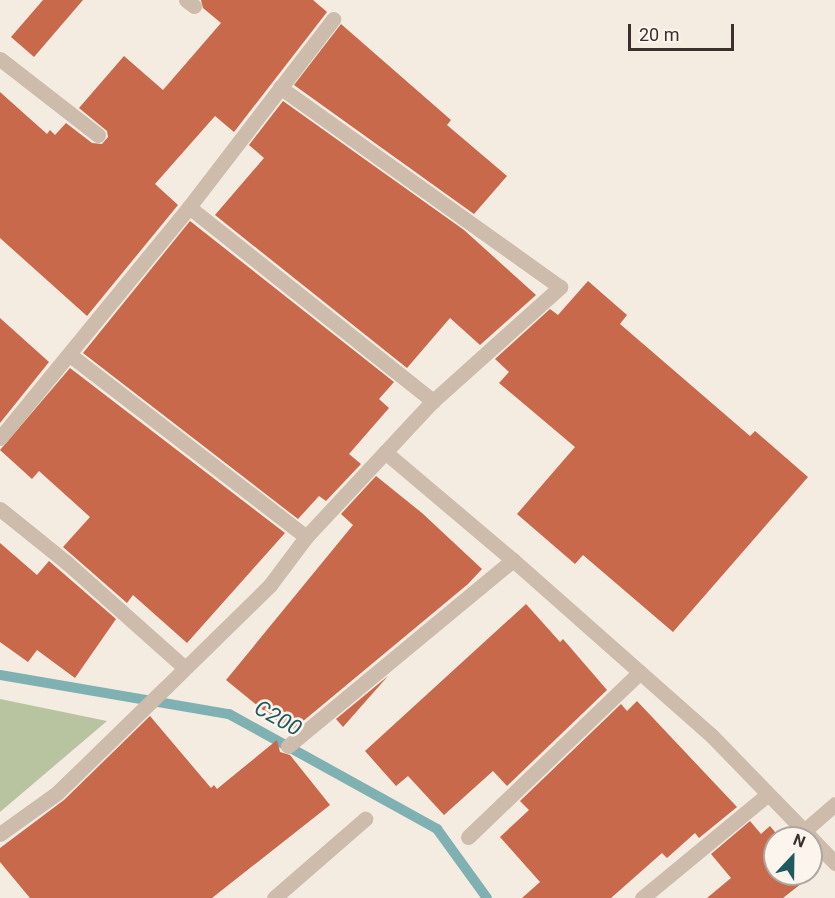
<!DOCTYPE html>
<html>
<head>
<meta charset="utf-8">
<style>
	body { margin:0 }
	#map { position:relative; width:835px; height:898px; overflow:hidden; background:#f4ebe1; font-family:Roboto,sans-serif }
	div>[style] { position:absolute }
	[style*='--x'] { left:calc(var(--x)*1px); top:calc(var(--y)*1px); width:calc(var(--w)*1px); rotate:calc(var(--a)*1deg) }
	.green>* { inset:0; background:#b8c4a0 }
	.stream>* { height:10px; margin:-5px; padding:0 5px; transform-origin:5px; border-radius:5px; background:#7fb0b2 }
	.building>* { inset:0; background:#c8694b }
	.minor>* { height:15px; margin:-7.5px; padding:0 7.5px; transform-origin:7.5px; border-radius:7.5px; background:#cdbbac }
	span { translate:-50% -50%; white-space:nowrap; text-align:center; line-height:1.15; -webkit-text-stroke:5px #fbf5ee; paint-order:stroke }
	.water-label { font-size:22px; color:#1f5a5e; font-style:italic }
	.north { position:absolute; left:763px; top:826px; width:60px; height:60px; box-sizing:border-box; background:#fbf5ee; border:2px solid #aea6a0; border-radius:50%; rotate:22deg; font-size:16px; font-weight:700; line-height:24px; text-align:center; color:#3b302b }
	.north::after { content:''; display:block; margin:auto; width:21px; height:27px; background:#1f5a5e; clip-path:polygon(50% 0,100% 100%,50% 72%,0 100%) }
	.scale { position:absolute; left:628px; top:24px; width:106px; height:27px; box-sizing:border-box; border:3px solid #3b302b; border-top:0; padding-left:8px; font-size:18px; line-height:21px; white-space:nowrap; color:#3b302b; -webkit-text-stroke:4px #fbf5ee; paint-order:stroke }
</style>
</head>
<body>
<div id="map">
	<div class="green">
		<i style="clip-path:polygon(0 699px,107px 721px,0 812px)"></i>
	</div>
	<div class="stream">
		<i style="--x:0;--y:675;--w:232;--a:9.7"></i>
		<i style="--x:229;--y:714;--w:238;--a:28.9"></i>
		<i style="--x:437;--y:829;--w:85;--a:54.1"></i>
	</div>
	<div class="building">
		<i style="clip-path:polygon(43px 0,83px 0,34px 57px,11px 37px)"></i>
		<i style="clip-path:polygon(201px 0,313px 0,327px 12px,234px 132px,215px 116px,155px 184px,178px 205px,87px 316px,0 238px,0 92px,47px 134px,50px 130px,55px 135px,66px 123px,92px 143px,102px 144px,108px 137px,107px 131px,79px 108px,124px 56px,163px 90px,221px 23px,203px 8px)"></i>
		<i style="clip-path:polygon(341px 24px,451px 120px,447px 125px,507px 176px,474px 214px,294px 85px)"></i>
		<i style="clip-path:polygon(283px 101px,464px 230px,536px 295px,480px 345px,450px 318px,407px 368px,215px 215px,264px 158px,249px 145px)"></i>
		<i style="clip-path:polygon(190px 221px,394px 382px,379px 399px,389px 408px,349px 454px,361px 464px,326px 501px,319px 496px,298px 519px,83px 353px)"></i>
		<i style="clip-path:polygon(588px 281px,627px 315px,620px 324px,750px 436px,755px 431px,808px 477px,673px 632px,583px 555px,575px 564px,517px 514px,575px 447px,499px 383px,509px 372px,495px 359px,550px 309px,558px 315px)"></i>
		<i style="clip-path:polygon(0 318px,49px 362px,0 423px)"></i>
		<i style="clip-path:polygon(70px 368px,285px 533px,187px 643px,133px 595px,127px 603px,63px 547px,90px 517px,39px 471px,32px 479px,0 450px)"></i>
		<i style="clip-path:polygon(376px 476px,422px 513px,482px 569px,468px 584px,290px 732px,226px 680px,353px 525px,341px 514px)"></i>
		<i style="clip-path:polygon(0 543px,37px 575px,49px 561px,116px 619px,75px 678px,37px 650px,28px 662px,0 642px)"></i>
		<i style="clip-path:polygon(526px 604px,560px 642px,563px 639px,607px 690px,507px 786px,493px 771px,444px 815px,408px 776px,396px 786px,365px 751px)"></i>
		<i style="clip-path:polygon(388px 676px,343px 727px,336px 719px)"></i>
		<i style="clip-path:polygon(637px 701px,737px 807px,699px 838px,695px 833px,667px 858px,662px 853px,611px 898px,522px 898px,540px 882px,500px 837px,529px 810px,520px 801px,621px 704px,627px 711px)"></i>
		<i style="clip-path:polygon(150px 716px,211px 788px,214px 785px,217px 789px,277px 740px,280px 752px,290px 755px,330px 805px,212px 898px,30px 898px,0 862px,0 848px,64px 800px)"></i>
		<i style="clip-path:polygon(750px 821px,761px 834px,770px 826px,780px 838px,775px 838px,775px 874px,811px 876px,783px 898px,707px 898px,731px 878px,711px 854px)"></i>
	</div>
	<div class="minor">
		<i style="--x:186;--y:0;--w:10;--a:37"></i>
		<i style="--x:0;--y:59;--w:124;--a:37.8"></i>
		<i style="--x:189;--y:207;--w:312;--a:38.5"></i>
		<i style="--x:70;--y:355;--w:298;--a:37.6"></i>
		<i style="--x:0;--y:438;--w:298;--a:-50.7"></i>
		<i style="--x:189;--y:207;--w:237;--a:-52.5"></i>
		<i style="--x:385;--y:452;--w:167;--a:40.2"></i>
		<i style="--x:513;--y:560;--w:264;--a:41.5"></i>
		<i style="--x:711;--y:735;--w:144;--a:45.8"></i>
		<i style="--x:0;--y:509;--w:85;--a:38.8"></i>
		<i style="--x:66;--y:562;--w:159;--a:41.7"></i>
		<i style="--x:288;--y:746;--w:292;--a:-39.6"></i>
		<i style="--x:804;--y:831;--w:41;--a:-41.1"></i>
		<i style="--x:0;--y:834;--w:70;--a:-35.7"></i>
		<i style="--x:57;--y:793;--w:151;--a:-44.2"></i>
		<i style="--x:165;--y:688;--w:147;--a:-44.4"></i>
		<i style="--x:270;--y:585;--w:60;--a:-53.1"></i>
		<i style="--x:306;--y:537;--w:186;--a:-47"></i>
		<i style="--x:433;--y:401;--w:171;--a:-41.9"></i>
		<i style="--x:560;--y:287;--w:344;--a:-144.5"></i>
		<i style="--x:468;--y:837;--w:238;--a:-43.8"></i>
		<i style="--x:811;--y:838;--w:35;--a:46"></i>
		<i style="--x:274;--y:898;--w:121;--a:-41"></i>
		<i style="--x:642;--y:898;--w:163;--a:-39.5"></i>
	</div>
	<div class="water-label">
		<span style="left:278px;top:718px;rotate:29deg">C200</span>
	</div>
	<div class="north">N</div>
	<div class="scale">20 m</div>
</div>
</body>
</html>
